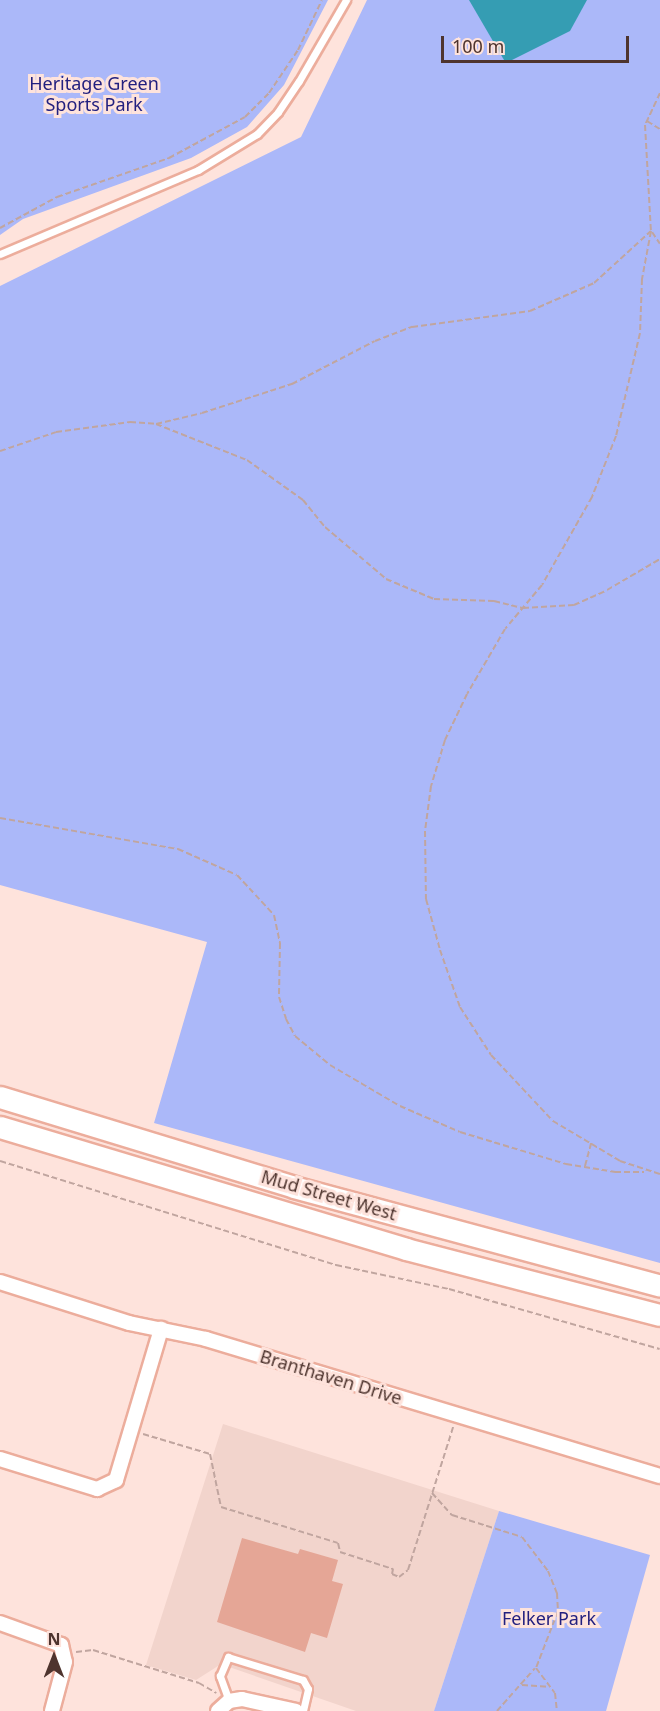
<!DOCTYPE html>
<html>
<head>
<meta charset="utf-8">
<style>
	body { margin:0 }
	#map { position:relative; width:660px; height:1711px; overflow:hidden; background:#fee3dc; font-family:"Noto Sans",sans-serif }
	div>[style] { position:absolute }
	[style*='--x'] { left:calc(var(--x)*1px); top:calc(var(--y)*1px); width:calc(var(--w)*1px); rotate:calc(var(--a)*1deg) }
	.built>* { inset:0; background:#f2d4cc }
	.green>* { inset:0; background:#abb8f9 }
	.water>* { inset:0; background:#359db3 }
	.building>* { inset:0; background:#e5a696 }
	.path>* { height:2px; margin-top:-1px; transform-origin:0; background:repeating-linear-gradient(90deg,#c0a59f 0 6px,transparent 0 9px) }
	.roads { filter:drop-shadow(2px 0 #ecad9c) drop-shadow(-2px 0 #ecad9c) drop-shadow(0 2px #ecad9c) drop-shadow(0 -2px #ecad9c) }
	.service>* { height:7px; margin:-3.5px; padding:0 3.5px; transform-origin:3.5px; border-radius:3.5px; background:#fff }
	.minor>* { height:14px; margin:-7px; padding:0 7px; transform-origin:7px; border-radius:7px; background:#fff }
	.primary>* { height:21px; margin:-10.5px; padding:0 10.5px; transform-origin:10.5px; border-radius:10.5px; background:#fff }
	span { translate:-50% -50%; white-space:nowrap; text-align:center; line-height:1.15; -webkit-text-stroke:6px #fee3dc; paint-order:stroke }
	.park-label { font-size:18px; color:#23207f }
	.street-label { font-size:18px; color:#4e342e }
	.north { position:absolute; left:24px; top:1627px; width:60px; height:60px; -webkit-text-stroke:4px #fee3dc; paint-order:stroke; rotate:0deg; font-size:16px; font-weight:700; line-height:24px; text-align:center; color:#4e342e }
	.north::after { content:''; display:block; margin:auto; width:21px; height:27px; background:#4e342e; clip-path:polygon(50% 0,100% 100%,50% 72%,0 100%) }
	.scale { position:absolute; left:441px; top:36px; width:188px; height:27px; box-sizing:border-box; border:3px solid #4e342e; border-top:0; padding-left:8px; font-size:18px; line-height:21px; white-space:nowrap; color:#4e342e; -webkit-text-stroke:4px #fee3dc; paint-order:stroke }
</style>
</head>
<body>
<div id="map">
	<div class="built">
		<i style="clip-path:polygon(223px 1424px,499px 1511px,434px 1711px,356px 1711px,232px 1668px,218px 1666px,196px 1680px,146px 1665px)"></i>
	</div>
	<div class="green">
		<i style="clip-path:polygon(0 0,328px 0,284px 85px,247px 127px,191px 158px,23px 219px,0 235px)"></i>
		<i style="clip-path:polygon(367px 0,660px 0,660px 1263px,154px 1123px,207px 942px,0 885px,0 286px,301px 137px)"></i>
		<i style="clip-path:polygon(499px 1511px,650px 1555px,606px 1711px,434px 1711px)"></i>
	</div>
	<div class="water">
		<i style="clip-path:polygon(469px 0,587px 0,570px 31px,510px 61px,504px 60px)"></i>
	</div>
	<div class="building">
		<i style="clip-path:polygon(242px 1538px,298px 1554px,300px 1549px,338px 1560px,332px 1581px,343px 1584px,327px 1638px,311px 1633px,305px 1652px,217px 1622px)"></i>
	</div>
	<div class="path">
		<i style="--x:660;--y:93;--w:35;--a:115"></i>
		<i style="--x:645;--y:125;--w:106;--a:86.8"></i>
		<i style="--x:651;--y:231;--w:49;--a:100.6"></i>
		<i style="--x:642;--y:279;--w:54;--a:92.1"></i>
		<i style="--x:640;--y:333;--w:106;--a:103.1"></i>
		<i style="--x:616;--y:436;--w:66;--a:111.5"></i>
		<i style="--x:592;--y:497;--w:101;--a:119.6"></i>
		<i style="--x:542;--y:585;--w:57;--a:130.1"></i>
		<i style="--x:505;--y:629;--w:75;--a:120.3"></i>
		<i style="--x:467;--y:694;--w:51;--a:115.6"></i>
		<i style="--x:445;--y:740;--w:48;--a:106.9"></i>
		<i style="--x:431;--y:786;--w:45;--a:97.6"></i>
		<i style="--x:425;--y:831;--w:68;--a:89.2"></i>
		<i style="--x:426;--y:899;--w:53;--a:74.6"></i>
		<i style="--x:440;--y:950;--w:60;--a:70.7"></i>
		<i style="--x:460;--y:1007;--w:57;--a:57.1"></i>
		<i style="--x:491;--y:1055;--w:91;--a:46.8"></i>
		<i style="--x:553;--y:1121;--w:78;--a:30.8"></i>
		<i style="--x:620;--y:1161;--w:42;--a:18"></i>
		<i style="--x:647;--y:121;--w:15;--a:32"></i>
		<i style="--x:0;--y:228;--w:65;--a:-28.5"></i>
		<i style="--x:57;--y:197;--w:119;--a:-19.2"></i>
		<i style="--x:169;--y:158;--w:86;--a:-28.3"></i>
		<i style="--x:245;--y:117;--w:34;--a:-45"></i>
		<i style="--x:269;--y:93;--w:52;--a:-56"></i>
		<i style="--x:298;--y:50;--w:55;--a:-64.4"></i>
		<i style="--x:652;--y:232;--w:14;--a:56"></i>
		<i style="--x:156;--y:424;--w:98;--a:21.6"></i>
		<i style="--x:247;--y:460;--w:69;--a:35.5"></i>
		<i style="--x:303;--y:500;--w:35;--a:51"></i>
		<i style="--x:325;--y:527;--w:80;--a:40.4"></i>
		<i style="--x:386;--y:579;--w:52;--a:22.6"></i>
		<i style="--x:434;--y:599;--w:60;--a:1.9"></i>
		<i style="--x:494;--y:601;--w:30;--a:14"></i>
		<i style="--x:523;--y:608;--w:51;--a:-3.4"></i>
		<i style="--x:574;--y:605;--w:36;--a:-24"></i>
		<i style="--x:607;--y:590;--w:61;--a:-30.3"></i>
		<i style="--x:0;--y:451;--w:59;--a:-18.7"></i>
		<i style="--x:56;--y:432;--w:75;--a:-7.7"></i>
		<i style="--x:130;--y:422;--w:26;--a:4"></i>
		<i style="--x:156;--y:424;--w:47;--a:-13.4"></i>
		<i style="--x:202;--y:413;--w:95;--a:-17.9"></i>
		<i style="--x:292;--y:384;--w:93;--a:-27.4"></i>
		<i style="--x:375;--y:341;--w:40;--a:-21"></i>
		<i style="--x:412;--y:327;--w:119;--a:-7.7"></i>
		<i style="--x:530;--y:311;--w:70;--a:-23.6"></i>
		<i style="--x:594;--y:283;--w:77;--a:-42.4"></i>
		<i style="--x:0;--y:818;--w:181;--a:9.9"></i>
		<i style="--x:178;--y:849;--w:64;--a:23.8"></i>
		<i style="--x:237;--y:875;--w:54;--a:47.2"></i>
		<i style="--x:274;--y:915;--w:29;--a:78"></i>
		<i style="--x:280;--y:943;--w:54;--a:91.1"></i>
		<i style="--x:279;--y:997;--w:23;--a:72"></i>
		<i style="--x:286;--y:1019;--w:19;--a:62"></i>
		<i style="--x:295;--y:1036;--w:45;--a:39.6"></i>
		<i style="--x:330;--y:1065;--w:81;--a:30.4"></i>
		<i style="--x:400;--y:1106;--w:65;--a:23.4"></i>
		<i style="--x:460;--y:1132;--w:111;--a:16.8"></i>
		<i style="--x:566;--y:1164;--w:50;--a:9.3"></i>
		<i style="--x:615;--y:1172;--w:29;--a:0"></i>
		<i style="--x:0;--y:1161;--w:352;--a:17.2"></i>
		<i style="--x:336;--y:1265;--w:116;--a:12"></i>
		<i style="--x:449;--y:1289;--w:219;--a:15.9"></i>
		<i style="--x:585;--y:1166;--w:24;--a:-75"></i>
		<i style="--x:143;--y:1434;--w:70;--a:16.6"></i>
		<i style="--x:210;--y:1454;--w:54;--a:78.3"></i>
		<i style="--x:221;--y:1507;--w:122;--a:17.1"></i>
		<i style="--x:338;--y:1543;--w:9;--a:77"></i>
		<i style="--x:340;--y:1552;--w:56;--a:17.8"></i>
		<i style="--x:393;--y:1569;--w:5;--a:101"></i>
		<i style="--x:392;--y:1574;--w:8;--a:23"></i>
		<i style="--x:399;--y:1577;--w:11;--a:-38"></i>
		<i style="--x:408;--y:1570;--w:150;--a:-72.5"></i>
		<i style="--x:432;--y:1493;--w:30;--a:48"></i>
		<i style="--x:452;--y:1515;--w:73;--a:17.4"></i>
		<i style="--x:522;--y:1537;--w:43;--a:52.6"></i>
		<i style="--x:548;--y:1571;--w:24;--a:68"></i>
		<i style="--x:557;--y:1593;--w:18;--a:87"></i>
		<i style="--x:558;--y:1611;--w:61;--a:111.1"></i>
		<i style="--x:536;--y:1668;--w:31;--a:53"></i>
		<i style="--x:555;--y:1693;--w:18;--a:84"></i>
		<i style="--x:76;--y:1652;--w:17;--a:-7"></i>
		<i style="--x:93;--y:1650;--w:111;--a:17.3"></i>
		<i style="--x:199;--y:1683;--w:20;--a:30"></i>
		<i style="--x:522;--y:1685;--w:26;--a:4"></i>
		<i style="--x:497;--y:1711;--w:57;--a:-48.5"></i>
	</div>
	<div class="roads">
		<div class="service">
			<i style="--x:0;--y:254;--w:215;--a:-23"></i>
			<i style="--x:198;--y:170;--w:69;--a:-31.4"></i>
			<i style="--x:257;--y:134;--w:30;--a:-46"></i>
			<i style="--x:278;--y:112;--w:37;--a:-56"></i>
			<i style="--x:299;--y:81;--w:94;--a:-59.9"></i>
			<i style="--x:229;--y:1701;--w:27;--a:-110"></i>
			<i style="--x:220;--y:1676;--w:21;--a:-67"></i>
			<i style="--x:228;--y:1657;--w:78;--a:17"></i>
			<i style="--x:303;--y:1680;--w:10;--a:61"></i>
			<i style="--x:308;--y:1689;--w:23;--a:103"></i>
		</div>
		<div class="minor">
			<i style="--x:0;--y:1282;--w:135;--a:17.6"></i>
			<i style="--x:129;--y:1323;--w:79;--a:11.7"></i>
			<i style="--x:206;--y:1339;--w:474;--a:16.8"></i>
			<i style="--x:0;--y:1459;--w:102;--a:17.2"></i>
			<i style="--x:97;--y:1489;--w:21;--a:-25"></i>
			<i style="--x:116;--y:1480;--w:158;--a:-73.4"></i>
			<i style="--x:0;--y:1623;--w:65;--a:19.8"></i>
			<i style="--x:61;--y:1645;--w:17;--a:77"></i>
			<i style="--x:65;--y:1662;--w:51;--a:104.9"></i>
			<i style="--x:218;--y:1711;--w:15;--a:-42"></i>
			<i style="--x:229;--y:1701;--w:13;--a:-9"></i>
			<i style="--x:242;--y:1699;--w:55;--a:12.5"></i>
		</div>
		<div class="primary">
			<i style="--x:0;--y:1097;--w:307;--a:17"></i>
			<i style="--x:294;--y:1187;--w:379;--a:15.1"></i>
			<i style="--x:0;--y:1127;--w:424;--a:16.7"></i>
			<i style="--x:406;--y:1249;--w:262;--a:14.6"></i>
		</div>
	</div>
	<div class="park-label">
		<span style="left:94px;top:94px">Heritage Green<br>Sports Park</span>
		<span style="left:549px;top:1618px">Felker Park</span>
	</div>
	<div class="street-label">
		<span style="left:329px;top:1195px;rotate:16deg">Mud Street West</span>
		<span style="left:331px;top:1377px;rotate:17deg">Branthaven Drive</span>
	</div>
	<div class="north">N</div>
	<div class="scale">100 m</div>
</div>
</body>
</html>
